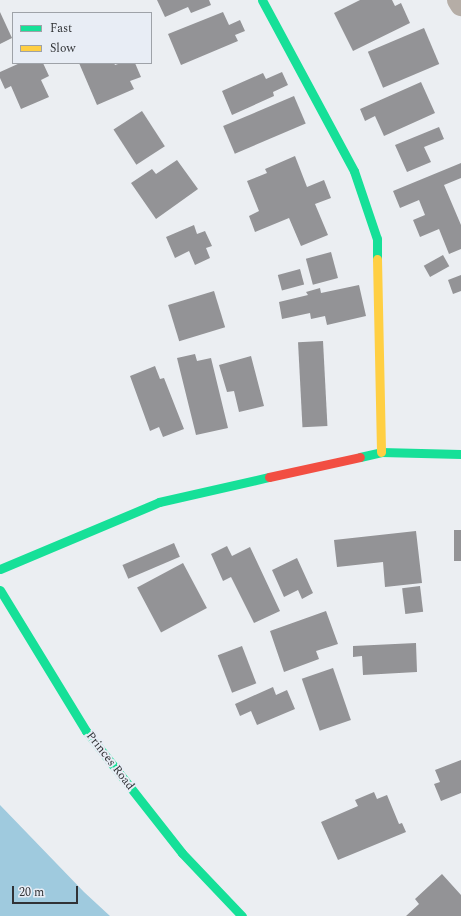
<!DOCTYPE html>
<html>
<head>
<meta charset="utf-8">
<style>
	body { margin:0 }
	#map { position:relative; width:461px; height:916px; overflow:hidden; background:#ebeef2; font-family:Spectral,serif }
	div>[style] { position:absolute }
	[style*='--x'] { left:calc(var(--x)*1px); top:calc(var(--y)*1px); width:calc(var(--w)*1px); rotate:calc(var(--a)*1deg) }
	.water>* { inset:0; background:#9fcade }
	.building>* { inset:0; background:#939396; transform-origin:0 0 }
	.street>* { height:22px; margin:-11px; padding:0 11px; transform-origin:11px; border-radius:11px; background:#b5ada6 }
	.fast>* { height:9px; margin:-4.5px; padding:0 4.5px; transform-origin:4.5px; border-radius:4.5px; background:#16e098 }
	.slow>* { height:9px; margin:-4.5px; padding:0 4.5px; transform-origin:4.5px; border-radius:4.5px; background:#ffcf43 }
	.jam>* { height:9px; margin:-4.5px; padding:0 4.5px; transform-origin:4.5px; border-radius:4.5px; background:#f24e42 }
	span { translate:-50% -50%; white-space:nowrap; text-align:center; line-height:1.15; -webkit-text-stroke:4px #e8edf5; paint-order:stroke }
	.street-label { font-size:12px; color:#303235 }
	.legend { position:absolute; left:12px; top:12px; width:140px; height:52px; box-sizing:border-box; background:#e8edf5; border:1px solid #9ea2a8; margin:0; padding:5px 7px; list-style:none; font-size:12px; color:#303235 }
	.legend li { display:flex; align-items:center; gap:8px; height:20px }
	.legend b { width:20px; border:1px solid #9ea2a8 }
	.scale { position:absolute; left:12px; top:886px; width:66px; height:18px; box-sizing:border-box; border:2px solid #303235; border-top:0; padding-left:5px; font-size:12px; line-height:14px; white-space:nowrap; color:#303235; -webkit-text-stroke:3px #e8edf5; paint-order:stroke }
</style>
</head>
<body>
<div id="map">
	<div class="water">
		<i style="clip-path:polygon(0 805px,84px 892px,110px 916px,0 916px)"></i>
	</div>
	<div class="building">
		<i style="clip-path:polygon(157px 0,209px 0,211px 5px,191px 13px,188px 7px,165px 17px)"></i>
		<i style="clip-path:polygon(360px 0,392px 0,395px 6px,401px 3px,410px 23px,353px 51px,334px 13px)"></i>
		<i style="clip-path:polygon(0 12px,12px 38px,0 44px)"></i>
		<i style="clip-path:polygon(223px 12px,229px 25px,240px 20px,245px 31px,235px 35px,238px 41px,181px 65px,168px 34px)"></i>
		<i style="left:424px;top:28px;width:39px;height:61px;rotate:67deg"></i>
		<i style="clip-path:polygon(20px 63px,43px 63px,49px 76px,41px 80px,49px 97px,21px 109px,11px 86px,5px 89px,0 78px,0 72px)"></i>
		<i style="clip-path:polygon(79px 63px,114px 63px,115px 65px,121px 63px,135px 63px,141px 77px,130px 81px,134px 89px,97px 105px)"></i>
		<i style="clip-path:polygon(282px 72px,288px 85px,273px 92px,274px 96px,232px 115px,222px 91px,263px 73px,266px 79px)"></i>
		<i style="clip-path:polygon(421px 82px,435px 113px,384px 136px,375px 116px,365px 121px,360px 109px)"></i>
		<i style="left:294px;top:96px;width:30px;height:77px;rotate:67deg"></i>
		<i style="left:142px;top:111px;width:42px;height:34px;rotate:57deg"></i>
		<i style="clip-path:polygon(439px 127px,444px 139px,424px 147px,431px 162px,407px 172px,395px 145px)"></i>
		<i style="clip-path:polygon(295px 156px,307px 187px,324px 180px,331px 198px,315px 204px,328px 235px,301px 246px,289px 218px,255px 232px,249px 216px,259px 211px,247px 181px,267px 173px,265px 169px)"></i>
		<i style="clip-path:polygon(177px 160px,198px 189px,156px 219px,131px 183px,152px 169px,156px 174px)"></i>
		<i style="clip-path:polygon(461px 163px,461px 178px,444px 185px,461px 225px,461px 249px,449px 254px,439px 229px,420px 237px,413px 220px,425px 215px,419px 200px,400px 208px,393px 191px)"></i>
		<i style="clip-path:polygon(194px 225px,197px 234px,205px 231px,212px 246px,206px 248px,210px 258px,195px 265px,189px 251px,175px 258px,166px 237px)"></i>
		<i style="left:331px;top:252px;width:27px;height:26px;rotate:75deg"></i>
		<i style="left:443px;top:255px;width:13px;height:22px;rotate:61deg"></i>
		<i style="left:300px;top:269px;width:16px;height:23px;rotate:75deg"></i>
		<i style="clip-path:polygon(461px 275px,461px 291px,453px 294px,448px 280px)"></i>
		<i style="clip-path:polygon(359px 285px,366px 316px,327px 325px,325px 316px,311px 319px,310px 313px,282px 319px,279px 302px,308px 295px,306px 292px,320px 288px,321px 293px)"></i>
		<i style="left:214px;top:291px;width:38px;height:48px;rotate:73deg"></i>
		<i style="left:323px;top:341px;width:85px;height:25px;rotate:87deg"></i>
		<i style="clip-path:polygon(195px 354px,197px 361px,211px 358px,228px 428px,196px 435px,177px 358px)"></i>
		<i style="clip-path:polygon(251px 356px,264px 406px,239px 412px,234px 391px,227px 392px,219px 365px)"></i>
		<i style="clip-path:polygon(155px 366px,160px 379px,164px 378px,184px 429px,163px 437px,159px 427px,150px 431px,130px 376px)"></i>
		<i style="left:454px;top:530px;width:7px;height:31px"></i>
		<i style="clip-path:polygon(416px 531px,422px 583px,385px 587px,383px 562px,337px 567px,334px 540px)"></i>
		<i style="left:174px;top:543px;width:15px;height:56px;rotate:67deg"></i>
		<i style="clip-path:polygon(227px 546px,232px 556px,250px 547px,280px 611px,254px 623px,231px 577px,223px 581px,211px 554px)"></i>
		<i style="clip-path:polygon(297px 558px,313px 593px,302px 599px,298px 590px,284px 597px,272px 570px)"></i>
		<i style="left:183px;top:563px;width:51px;height:52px;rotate:62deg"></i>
		<i style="left:420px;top:586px;width:26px;height:18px;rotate:83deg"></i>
		<i style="clip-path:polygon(326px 611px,338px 644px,316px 651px,319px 659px,284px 672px,270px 631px)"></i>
		<i style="clip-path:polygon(416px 643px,417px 672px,363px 675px,362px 656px,353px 657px,353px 646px)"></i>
		<i style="left:242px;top:646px;width:40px;height:26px;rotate:69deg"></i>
		<i style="left:333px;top:668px;width:55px;height:33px;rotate:71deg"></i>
		<i style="clip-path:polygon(273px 687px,276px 695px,287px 690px,295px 709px,257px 725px,251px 711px,240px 716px,235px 704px)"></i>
		<i style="clip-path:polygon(461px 760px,461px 793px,441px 801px,434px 784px,440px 782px,435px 770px)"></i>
		<i style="clip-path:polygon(374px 792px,377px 799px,387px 795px,399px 824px,402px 823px,406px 832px,338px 860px,321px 822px,358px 806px,355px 800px)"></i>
		<i style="clip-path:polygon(442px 874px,461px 895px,461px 916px,406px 916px,419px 904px,415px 899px)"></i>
	</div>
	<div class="street">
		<i style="--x:458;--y:0;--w:6;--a:59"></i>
	</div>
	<div class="fast">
		<i style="--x:262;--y:0;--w:194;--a:61.7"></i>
		<i style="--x:354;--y:171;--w:72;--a:71.3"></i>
		<i style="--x:377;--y:239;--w:20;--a:90"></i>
		<i style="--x:360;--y:457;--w:22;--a:-13"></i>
		<i style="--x:381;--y:452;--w:80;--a:1.4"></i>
		<i style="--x:0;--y:569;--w:173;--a:-22.8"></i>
		<i style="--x:159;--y:502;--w:113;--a:-12.8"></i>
		<i style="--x:0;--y:590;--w:165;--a:58.6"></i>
		<i style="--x:86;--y:731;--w:155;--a:51.8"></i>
		<i style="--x:182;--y:853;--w:87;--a:46.4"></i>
	</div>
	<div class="slow">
		<i style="--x:377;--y:259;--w:193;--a:88.8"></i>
	</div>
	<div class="jam">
		<i style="--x:269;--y:477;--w:93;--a:-12.4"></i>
	</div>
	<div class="street-label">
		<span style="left:110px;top:761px;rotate:52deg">Princes Road</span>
	</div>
	<ul class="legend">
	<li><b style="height:5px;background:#16e098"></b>Fast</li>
	<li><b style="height:5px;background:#ffcf43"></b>Slow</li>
	</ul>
	<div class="scale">20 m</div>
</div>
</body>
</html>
